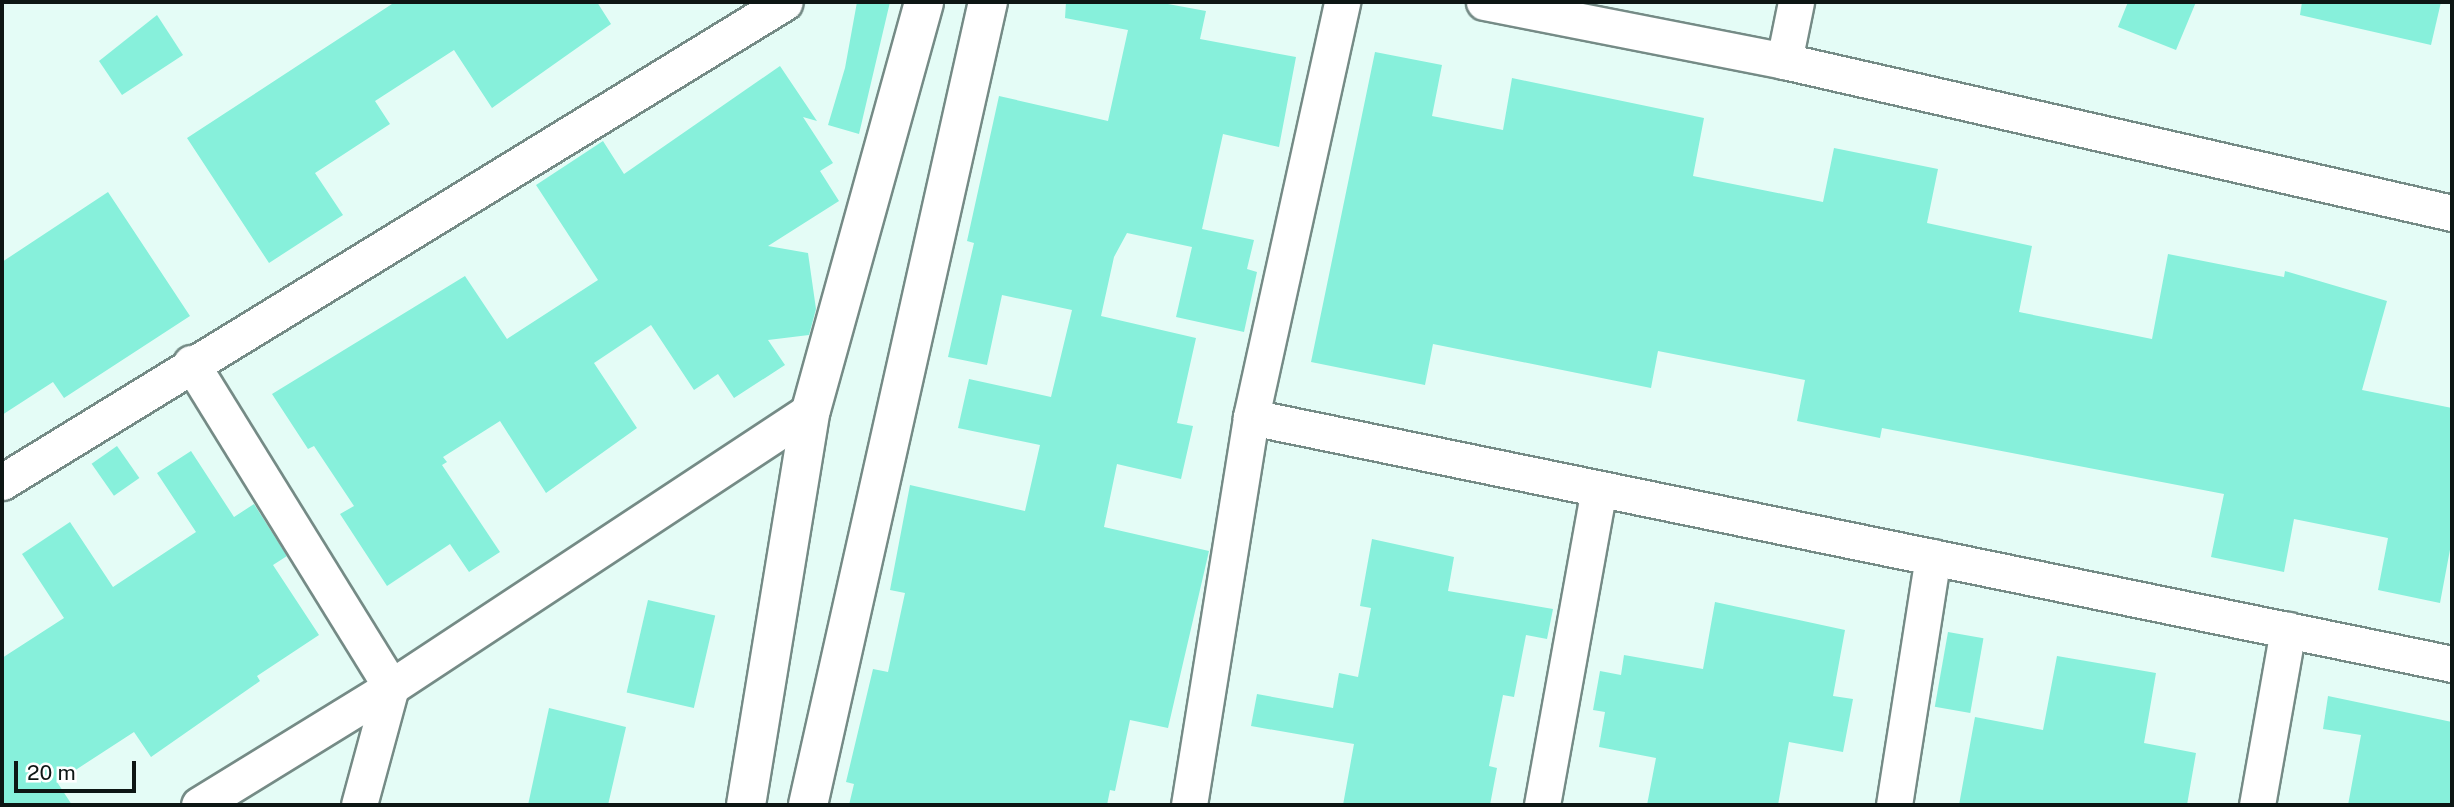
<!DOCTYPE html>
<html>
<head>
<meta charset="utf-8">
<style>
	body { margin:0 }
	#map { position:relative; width:2454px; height:807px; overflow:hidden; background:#e4fcf6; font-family:"Public Sans",sans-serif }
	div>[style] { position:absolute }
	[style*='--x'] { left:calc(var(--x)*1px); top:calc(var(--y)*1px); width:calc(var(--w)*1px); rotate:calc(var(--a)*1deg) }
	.building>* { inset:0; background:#87f0db; transform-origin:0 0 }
	.roads { filter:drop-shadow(2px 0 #758b86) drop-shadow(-2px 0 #758b86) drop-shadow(0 2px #758b86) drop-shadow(0 -2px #758b86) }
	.minor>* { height:35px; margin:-17.5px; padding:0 17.5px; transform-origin:17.5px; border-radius:17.5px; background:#fff }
	.secondary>* { height:38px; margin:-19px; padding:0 19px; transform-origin:19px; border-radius:19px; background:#fff }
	span { translate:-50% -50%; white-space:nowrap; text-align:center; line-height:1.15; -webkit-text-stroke:7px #fff; paint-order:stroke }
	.frame { position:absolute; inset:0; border:4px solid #0d1614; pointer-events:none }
	.scale { position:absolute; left:14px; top:761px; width:122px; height:32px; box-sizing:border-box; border:4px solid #0d1614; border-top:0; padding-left:9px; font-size:21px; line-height:24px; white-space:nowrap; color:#0d1614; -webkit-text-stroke:5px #fff; paint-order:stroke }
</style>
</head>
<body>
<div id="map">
	<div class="building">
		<i style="clip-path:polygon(395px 2px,597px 2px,611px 24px,492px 108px,454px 50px,375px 101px,390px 124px,315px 173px,343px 215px,269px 263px,187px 138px)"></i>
		<i style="clip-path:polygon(857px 2px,890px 2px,859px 134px,828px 125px,845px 68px)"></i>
		<i style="clip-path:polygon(1066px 2px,1157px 2px,1206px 11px,1200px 39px,1296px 57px,1279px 147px,1223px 134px,1202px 229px,1254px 240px,1247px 269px,1257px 272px,1244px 332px,1176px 317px,1192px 247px,1127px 233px,1114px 257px,1101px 316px,1196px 338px,1177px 423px,1193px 426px,1181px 479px,1117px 464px,1104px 527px,1209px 551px,1168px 728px,1130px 720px,1115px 791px,1110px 790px,1107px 805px,849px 805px,854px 784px,846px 782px,873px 669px,888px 672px,905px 593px,890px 590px,910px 485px,1025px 511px,1040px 445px,958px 428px,969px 379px,1051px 397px,1072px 310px,1002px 295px,987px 365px,948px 357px,974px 243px,967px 241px,999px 96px,1108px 121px,1128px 30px,1065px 18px)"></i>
		<i style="clip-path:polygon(2128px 2px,2196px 2px,2176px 50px,2118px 27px)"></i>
		<i style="clip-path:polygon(2302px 2px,2441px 2px,2431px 45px,2300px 15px)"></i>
		<i style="clip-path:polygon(157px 15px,183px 55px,122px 95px,99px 61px)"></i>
		<i style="clip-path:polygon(1375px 52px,1442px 65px,1432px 116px,1503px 130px,1512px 78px,1704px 118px,1693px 176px,1823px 202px,1834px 148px,1938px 169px,1927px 223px,2032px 246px,2019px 312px,2152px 339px,2168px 254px,2284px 277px,2285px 271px,2387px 301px,2362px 390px,2452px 408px,2452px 539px,2440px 603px,2378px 590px,2388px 538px,2294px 519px,2284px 572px,2211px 557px,2224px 494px,1882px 428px,1880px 438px,1797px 421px,1805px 380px,1658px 351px,1651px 388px,1433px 344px,1425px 385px,1311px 362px)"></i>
		<i style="clip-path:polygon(780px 66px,817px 121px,803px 117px,833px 163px,820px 171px,839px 201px,768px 246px,808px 253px,816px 309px,809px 335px,768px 340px,785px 365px,734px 398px,718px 374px,694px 390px,651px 325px,594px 363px,637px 428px,546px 493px,500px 421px,443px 457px,447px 462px,442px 465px,500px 552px,469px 572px,450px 544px,387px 586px,340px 514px,354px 506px,314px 446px,308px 449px,272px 394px,465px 276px,507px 339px,598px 280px,536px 185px,603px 141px,624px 174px)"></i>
		<i style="clip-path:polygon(108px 192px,190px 316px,64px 398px,53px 382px,2px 415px,2px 262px)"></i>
		<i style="left:117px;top:446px;width:39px;height:31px;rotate:55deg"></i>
		<i style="clip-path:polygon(191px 451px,234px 517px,254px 504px,287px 556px,273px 565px,319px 635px,257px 676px,260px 681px,151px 757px,134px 732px,57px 782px,72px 805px,2px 805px,2px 658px,64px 618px,22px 554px,70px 522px,113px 587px,196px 532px,157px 473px)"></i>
		<i style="clip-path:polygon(1372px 539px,1454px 557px,1448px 591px,1553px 609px,1547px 639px,1526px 635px,1514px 697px,1503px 695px,1489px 766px,1497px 768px,1490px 805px,1343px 805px,1354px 744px,1251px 726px,1257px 694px,1333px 708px,1339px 673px,1358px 677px,1371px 608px,1360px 606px)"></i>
		<i style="left:648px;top:600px;width:69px;height:95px;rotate:13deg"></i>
		<i style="clip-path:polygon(1715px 602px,1845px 630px,1833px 696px,1853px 699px,1843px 752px,1789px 742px,1778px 805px,1647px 805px,1656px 758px,1599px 747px,1605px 712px,1593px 710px,1600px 671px,1621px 675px,1624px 655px,1703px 669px)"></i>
		<i style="left:1948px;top:632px;width:36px;height:76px;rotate:10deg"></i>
		<i style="clip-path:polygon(2057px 656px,2156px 673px,2144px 743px,2196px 753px,2187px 805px,1959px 805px,1975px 717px,2043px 730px)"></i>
		<i style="clip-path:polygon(2328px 696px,2452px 722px,2452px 805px,2348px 805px,2361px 735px,2323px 729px)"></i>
		<i style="clip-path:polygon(549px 708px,626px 727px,608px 805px,528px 805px)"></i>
	</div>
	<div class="roads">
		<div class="minor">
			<i style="--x:1484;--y:2;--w:306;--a:11.1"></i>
			<i style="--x:1784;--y:61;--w:685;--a:12.82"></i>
			<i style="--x:1784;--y:61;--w:60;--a:-78.5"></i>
			<i style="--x:191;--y:363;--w:381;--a:58.3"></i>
			<i style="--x:391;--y:687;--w:122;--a:105.2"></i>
			<i style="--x:1251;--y:417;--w:1226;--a:11.62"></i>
			<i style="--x:2;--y:482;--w:918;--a:-31.51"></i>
			<i style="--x:199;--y:805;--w:225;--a:-31.6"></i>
			<i style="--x:391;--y:687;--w:503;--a:-33.41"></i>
			<i style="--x:1189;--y:805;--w:393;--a:-80.9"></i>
			<i style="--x:1251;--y:417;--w:425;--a:-77.6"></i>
			<i style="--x:1542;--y:805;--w:321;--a:-79.8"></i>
			<i style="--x:1894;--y:805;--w:251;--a:-81.1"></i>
			<i style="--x:2257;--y:805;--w:178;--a:-80"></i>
		</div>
		<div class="secondary">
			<i style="--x:746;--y:805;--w:400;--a:-80.7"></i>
			<i style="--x:811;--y:410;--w:423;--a:-74.5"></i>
			<i style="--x:808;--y:805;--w:823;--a:-77.37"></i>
		</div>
	</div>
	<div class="frame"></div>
	<div class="scale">20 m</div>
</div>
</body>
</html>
